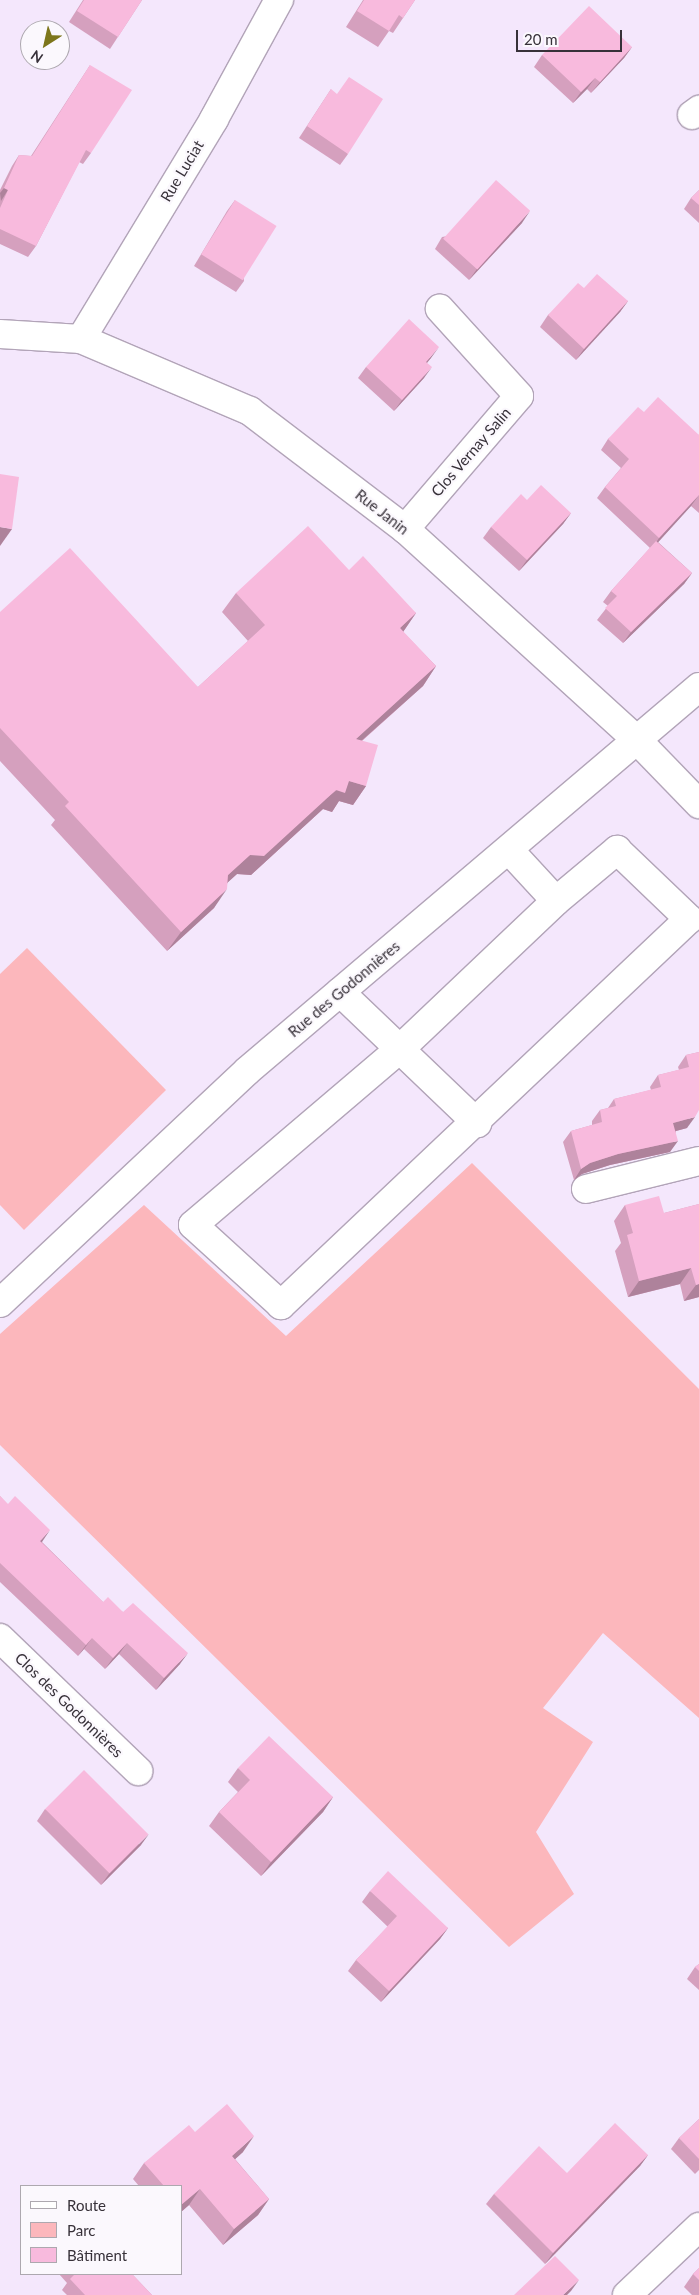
<!DOCTYPE html>
<html>
<head>
<meta charset="utf-8">
<style>
	body { margin:0 }
	#map { position:relative; width:699px; height:2295px; overflow:hidden; background:#f4e7fc; font-family:Lato,sans-serif }
	div>[style] { position:absolute }
	[style*='--x'] { left:calc(var(--x)*1px); top:calc(var(--y)*1px); width:calc(var(--w)*1px); rotate:calc(var(--a)*1deg) }
	.green>* { inset:0; background:#fcb7bc }
	.roads { filter:drop-shadow(1px 0 #b2a4b8) drop-shadow(-1px 0 #b2a4b8) drop-shadow(0 1px #b2a4b8) drop-shadow(0 -1px #b2a4b8) }
	.minor>* { height:28px; margin:-14px; padding:0 14px; transform-origin:14px; border-radius:14px; background:#fff }
	.major>* { height:28px; margin:-14px; padding:0 14px; transform-origin:14px; border-radius:14px; background:#fff }
	.wall>* { inset:0; background:#d5a0be }
	.shaded-wall>* { inset:0; background:#ae829b }
	.building>* { inset:0; background:#f8badd; transform-origin:0 0 }
	span { translate:-50% -50%; white-space:nowrap; text-align:center; line-height:1.15; -webkit-text-stroke:4.5px #fbf8fd; paint-order:stroke }
	.street-label { font-size:15px; color:#373139 }
	.legend { position:absolute; left:20px; top:2185px; width:162px; height:90px; box-sizing:border-box; background:#fbf8fd; border:1px solid #ada8af; margin:0; padding:6px 9px; list-style:none; font-size:15px; color:#373139 }
	.legend li { display:flex; align-items:center; gap:10px; height:25px }
	.legend b { width:25px; border:1px solid #ada8af }
	.north { position:absolute; left:20px; top:20px; width:50px; height:50px; box-sizing:border-box; background:#fbf8fd; border:1px solid #ada8af; border-radius:50%; rotate:215deg; font-size:14px; font-weight:700; line-height:20px; text-align:center; color:#373139 }
	.north::after { content:''; display:block; margin:auto; width:18px; height:22px; background:#7d761b; clip-path:polygon(50% 0,100% 100%,50% 72%,0 100%) }
	.scale { position:absolute; left:516px; top:30px; width:106px; height:22px; box-sizing:border-box; border:2px solid #373139; border-top:0; padding-left:6px; font-size:15px; line-height:18px; white-space:nowrap; color:#373139; -webkit-text-stroke:4px #fbf8fd; paint-order:stroke }
</style>
</head>
<body>
<div id="map">
	<div class="green">
		<i style="clip-path:polygon(27px 948px,166px 1090px,24px 1230px,0 1205px,0 974px)"></i>
		<i style="clip-path:polygon(472px 1163px,699px 1389px,699px 1718px,603px 1633px,543px 1708px,593px 1742px,536px 1832px,574px 1894px,509px 1947px,0 1445px,0 1334px,144px 1205px,286px 1336px)"></i>
	</div>
	<div class="roads">
		<div class="minor">
			<i style="--x:692;--y:115;--w:9;--a:-36"></i>
			<i style="--x:0;--y:334;--w:81;--a:3.5"></i>
			<i style="--x:81;--y:339;--w:184;--a:23.1"></i>
			<i style="--x:250;--y:411;--w:195;--a:37.3"></i>
			<i style="--x:405;--y:529;--w:315;--a:42.3"></i>
			<i style="--x:638;--y:741;--w:88;--a:45.9"></i>
			<i style="--x:81;--y:339;--w:257;--a:-58.8"></i>
			<i style="--x:214;--y:119;--w:136;--a:-61.4"></i>
			<i style="--x:405;--y:529;--w:175;--a:-49.4"></i>
			<i style="--x:519;--y:396;--w:118;--a:-132.2"></i>
			<i style="--x:509;--y:850;--w:69;--a:47.3"></i>
			<i style="--x:617;--y:850;--w:100;--a:43.8"></i>
			<i style="--x:689;--y:919;--w:562;--a:136.59"></i>
			<i style="--x:281;--y:1305;--w:119;--a:-137.7"></i>
			<i style="--x:193;--y:1225;--w:272;--a:-40.4"></i>
			<i style="--x:400;--y:1049;--w:215;--a:-43.5"></i>
			<i style="--x:556;--y:901;--w:80;--a:-39.9"></i>
			<i style="--x:340;--y:992;--w:190;--a:43.7"></i>
			<i style="--x:586;--y:1189;--w:116;--a:-13.9"></i>
			<i style="--x:0;--y:1303;--w:339;--a:-43.2"></i>
			<i style="--x:247;--y:1071;--w:593;--a:-40.35"></i>
			<i style="--x:0;--y:1638;--w:192;--a:43.9"></i>
		</div>
		<div class="major">
			<i style="--x:627;--y:2295;--w:99;--a:-43.4"></i>
		</div>
	</div>
	<div class="wall">
		<i style="clip-path:polygon(83px 0,142px 0,110px 49px,69px 22px)"></i>
		<i style="clip-path:polygon(363px 0,415px 0,393px 33px,389px 31px,378px 47px,346px 27px)"></i>
		<i style="clip-path:polygon(632px 47px,624px 58px,591px 93px,587px 89px,573px 103px,534px 67px,542px 55px)"></i>
		<i style="clip-path:polygon(90px 65px,91px 153px,83px 164px,79px 162px,36px 246px,28px 257px,0 244px,0 190px,12px 166px,19px 155px,31px 156px)"></i>
		<i style="clip-path:polygon(331px 89px,348px 154px,340px 165px,299px 138px)"></i>
		<i style="clip-path:polygon(699px 190px,699px 223px,684px 209px,691px 198px)"></i>
		<i style="clip-path:polygon(235px 200px,244px 281px,236px 292px,194px 266px,227px 211px)"></i>
		<i style="clip-path:polygon(522px 223px,469px 280px,435px 249px,442px 237px)"></i>
		<i style="clip-path:polygon(584px 288px,628px 301px,620px 312px,576px 360px,540px 327px,548px 315px)"></i>
		<i style="clip-path:polygon(431px 358px,427px 363px,424px 378px,394px 411px,358px 378px,366px 367px)"></i>
		<i style="clip-path:polygon(644px 412px,699px 435px,699px 513px,691px 506px,658px 542px,692px 573px,684px 584px,623px 643px,597px 620px,608px 606px,603px 602px,611px 591px,650px 548px,597px 498px,605px 487px,621px 468px,601px 450px,608px 439px)"></i>
		<i style="clip-path:polygon(571px 513px,563px 524px,519px 571px,483px 538px,491px 527px)"></i>
		<i style="clip-path:polygon(349px 570px,416px 613px,403px 632px,436px 666px,423px 686px,362px 741px,366px 786px,353px 805px,339px 801px,332px 812px,323px 809px,251px 875px,237px 874px,228px 882px,214px 908px,167px 951px,51px 825px,55px 820px,0 761px,0 612px,198px 687px,248px 641px,222px 612px,236px 593px)"></i>
		<i style="clip-path:polygon(699px 1052px,687px 1128px,676px 1131px,670px 1152px,610px 1165px,582px 1174px,574px 1180px,563px 1142px,571px 1131px,592px 1125px,592px 1121px,600px 1110px,608px 1108px,614px 1099px,651px 1090px,650px 1087px,658px 1075px,679px 1070px,678px 1067px,686px 1055px)"></i>
		<i style="clip-path:polygon(699px 1204px,699px 1297px,684px 1301px,680px 1284px,628px 1297px,615px 1251px,621px 1243px,614px 1221px,625px 1205px,664px 1213px)"></i>
		<i style="clip-path:polygon(0 1496px,42px 1542px,103px 1602px,123px 1612px,180px 1664px,156px 1690px,119px 1654px,105px 1669px,84px 1649px,78px 1656px,0 1582px)"></i>
		<i style="clip-path:polygon(238px 1768px,333px 1797px,323px 1812px,261px 1876px,209px 1826px,219px 1812px,238px 1792px,228px 1782px)"></i>
		<i style="clip-path:polygon(45px 1809px,141px 1845px,101px 1885px,37px 1821px)"></i>
		<i style="clip-path:polygon(370px 1891px,448px 1928px,440px 1939px,381px 2002px,348px 1971px,356px 1960px,388px 1927px,362px 1902px)"></i>
		<i style="clip-path:polygon(699px 1964px,699px 1990px,687px 1979px,695px 1967px)"></i>
		<i style="clip-path:polygon(699px 2119px,699px 2170px,695px 2174px,671px 2149px,679px 2138px)"></i>
		<i style="clip-path:polygon(195px 2132px,243px 2152px,235px 2159px,269px 2199px,258px 2215px,223px 2245px,189px 2205px,181px 2212px,181px 2186px,139px 2186px,133px 2179px,144px 2163px)"></i>
		<i style="clip-path:polygon(648px 2155px,640px 2166px,545px 2264px,486px 2204px,494px 2194px)"></i>
		<i style="clip-path:polygon(699px 2268px,699px 2295px,692px 2295px,684px 2287px,693px 2274px)"></i>
		<i style="clip-path:polygon(59px 2274px,132px 2274px,152px 2295px,67px 2295px,62px 2290px,67px 2283px)"></i>
	</div>
	<div class="shaded-wall">
		<i style="clip-path:polygon(632px 47px,624px 58px,591px 93px,600px 82px)"></i>
		<i style="clip-path:polygon(595px 78px,587px 89px,573px 103px,581px 92px)"></i>
		<i style="clip-path:polygon(4px 188px,8px 190px,1px 201px,0 193px)"></i>
		<i style="clip-path:polygon(530px 211px,522px 223px,469px 280px,477px 269px)"></i>
		<i style="clip-path:polygon(628px 301px,620px 312px,576px 360px,584px 349px)"></i>
		<i style="clip-path:polygon(439px 347px,431px 358px,418px 373px,426px 362px)"></i>
		<i style="clip-path:polygon(432px 367px,424px 378px,394px 411px,402px 400px)"></i>
		<i style="clip-path:polygon(699px 495px,691px 506px,652px 549px,659px 538px)"></i>
		<i style="clip-path:polygon(571px 513px,563px 524px,519px 571px,527px 560px)"></i>
		<i style="clip-path:polygon(0 527px,12px 529px,0 546px)"></i>
		<i style="clip-path:polygon(692px 573px,684px 584px,623px 643px,631px 632px)"></i>
		<i style="clip-path:polygon(416px 613px,403px 632px,400px 628px)"></i>
		<i style="clip-path:polygon(436px 666px,423px 686px,342px 758px,356px 739px)"></i>
		<i style="clip-path:polygon(349px 781px,366px 786px,353px 805px,339px 801px,332px 812px,323px 809px,251px 875px,237px 874px,215px 894px,228px 875px,250px 855px)"></i>
		<i style="clip-path:polygon(227px 889px,214px 908px,167px 951px,181px 932px)"></i>
		<i style="clip-path:polygon(695px 1117px,687px 1128px,665px 1134px,673px 1123px)"></i>
		<i style="clip-path:polygon(678px 1141px,670px 1152px,610px 1165px,582px 1174px,574px 1180px,581px 1169px,590px 1163px,618px 1154px)"></i>
		<i style="clip-path:polygon(691px 1268px,680px 1284px,628px 1297px,639px 1281px)"></i>
		<i style="clip-path:polygon(699px 1284px,699px 1297px,684px 1301px,696px 1285px)"></i>
		<i style="clip-path:polygon(50px 1530px,42px 1542px,32px 1552px,40px 1541px)"></i>
		<i style="clip-path:polygon(92px 1638px,84px 1649px,78px 1656px,86px 1645px)"></i>
		<i style="clip-path:polygon(127px 1643px,119px 1654px,105px 1669px,113px 1658px)"></i>
		<i style="clip-path:polygon(188px 1653px,180px 1664px,156px 1690px,164px 1678px)"></i>
		<i style="clip-path:polygon(333px 1797px,323px 1812px,261px 1876px,271px 1862px)"></i>
		<i style="clip-path:polygon(149px 1834px,141px 1845px,101px 1885px,109px 1874px)"></i>
		<i style="clip-path:polygon(448px 1928px,440px 1939px,381px 2002px,389px 1991px)"></i>
		<i style="clip-path:polygon(254px 2136px,243px 2152px,221px 2172px,232px 2156px)"></i>
		<i style="clip-path:polygon(648px 2155px,640px 2166px,545px 2264px,553px 2253px)"></i>
		<i style="clip-path:polygon(200px 2189px,189px 2205px,181px 2212px,181px 2205px)"></i>
		<i style="clip-path:polygon(269px 2199px,258px 2215px,223px 2245px,234px 2229px)"></i>
		<i style="clip-path:polygon(579px 2280px,571px 2291px,567px 2295px,563px 2295px)"></i>
	</div>
	<div class="building">
		<i style="clip-path:polygon(84px 0,142px 0,118px 37px,77px 11px)"></i>
		<i style="clip-path:polygon(364px 0,415px 0,403px 18px,399px 15px,389px 31px,357px 11px)"></i>
		<i style="clip-path:polygon(589px 6px,632px 47px,600px 82px,595px 78px,581px 92px,542px 55px)"></i>
		<i style="clip-path:polygon(90px 65px,132px 90px,91px 153px,86px 150px,36px 246px,0 229px,0 208px,8px 190px,4px 188px,19px 155px,32px 156px)"></i>
		<i style="clip-path:polygon(349px 77px,383px 99px,348px 154px,307px 126px,331px 89px,337px 94px)"></i>
		<i style="left:496px;top:180px;width:46px;height:79px;rotate:42deg"></i>
		<i style="clip-path:polygon(699px 190px,699px 205px,691px 198px)"></i>
		<i style="left:235px;top:200px;width:49px;height:64px;rotate:32deg"></i>
		<i style="clip-path:polygon(597px 274px,628px 301px,584px 349px,548px 315px,578px 283px,584px 288px)"></i>
		<i style="clip-path:polygon(409px 319px,439px 347px,426px 362px,432px 367px,402px 400px,366px 367px)"></i>
		<i style="clip-path:polygon(658px 397px,699px 435px,699px 495px,659px 538px,605px 487px,629px 459px,608px 439px,638px 407px,644px 412px)"></i>
		<i style="clip-path:polygon(0 474px,19px 477px,12px 529px,0 527px)"></i>
		<i style="clip-path:polygon(541px 485px,571px 513px,527px 560px,491px 527px,521px 494px,527px 500px)"></i>
		<i style="clip-path:polygon(308px 526px,349px 570px,363px 556px,416px 613px,400px 628px,436px 666px,356px 739px,378px 745px,366px 786px,349px 781px,345px 793px,336px 790px,264px 856px,250px 855px,228px 875px,227px 889px,181px 932px,65px 806px,69px 802px,0 728px,0 612px,70px 548px,198px 687px,265px 625px,236px 593px)"></i>
		<i style="clip-path:polygon(656px 541px,692px 573px,631px 632px,605px 608px,617px 596px,611px 591px)"></i>
		<i style="clip-path:polygon(699px 1052px,699px 1110px,695px 1117px,673px 1123px,678px 1141px,618px 1154px,590px 1163px,581px 1169px,571px 1131px,602px 1122px,600px 1110px,616px 1106px,614px 1099px,661px 1087px,658px 1075px,689px 1067px,686px 1055px)"></i>
		<i style="clip-path:polygon(659px 1196px,664px 1213px,699px 1204px,699px 1284px,696px 1285px,691px 1268px,639px 1281px,627px 1235px,633px 1233px,625px 1205px)"></i>
		<i style="clip-path:polygon(0 1496px,8px 1504px,15px 1496px,50px 1530px,40px 1541px,103px 1602px,108px 1597px,123px 1612px,133px 1603px,188px 1653px,164px 1678px,127px 1643px,113px 1658px,92px 1638px,86px 1645px,0 1563px)"></i>
		<i style="clip-path:polygon(269px 1736px,333px 1797px,271px 1862px,219px 1812px,250px 1780px,238px 1768px)"></i>
		<i style="left:84px;top:1770px;width:91px;height:55px;rotate:45deg"></i>
		<i style="clip-path:polygon(388px 1871px,448px 1928px,389px 1991px,356px 1960px,397px 1916px,370px 1891px)"></i>
		<i style="clip-path:polygon(699px 1964px,699px 1971px,695px 1967px)"></i>
		<i style="clip-path:polygon(227px 2104px,254px 2136px,232px 2156px,269px 2199px,234px 2229px,200px 2189px,181px 2205px,181px 2186px,164px 2186px,144px 2163px,189px 2125px,195px 2132px)"></i>
		<i style="clip-path:polygon(699px 2119px,699px 2159px,679px 2138px)"></i>
		<i style="clip-path:polygon(615px 2123px,648px 2155px,553px 2253px,494px 2194px,539px 2146px,567px 2173px)"></i>
		<i style="clip-path:polygon(555px 2256px,579px 2280px,563px 2295px,514px 2295px)"></i>
		<i style="clip-path:polygon(699px 2268px,699px 2280px,693px 2274px)"></i>
		<i style="clip-path:polygon(75px 2274px,132px 2274px,152px 2295px,85px 2295px,70px 2279px)"></i>
	</div>
	<div class="street-label">
		<span style="left:182px;top:171px;rotate:-59deg">Rue Luciat</span>
		<span style="left:471px;top:452px;rotate:-49deg">Clos Vernay Salin</span>
		<span style="left:382px;top:512px;rotate:38deg">Rue Janin</span>
		<span style="left:344px;top:989px;rotate:-40deg">Rue des Godonnières</span>
		<span style="left:69px;top:1705px;rotate:44deg">Clos des Godonnières</span>
	</div>
	<ul class="legend">
	<li><b style="height:6px;background:#fff"></b>Route</li>
	<li><b style="height:14px;background:#fcb7bc"></b>Parc</li>
	<li><b style="height:14px;background:#f8badd"></b>Bâtiment</li>
	</ul>
	<div class="north">N</div>
	<div class="scale">20 m</div>
</div>
</body>
</html>
